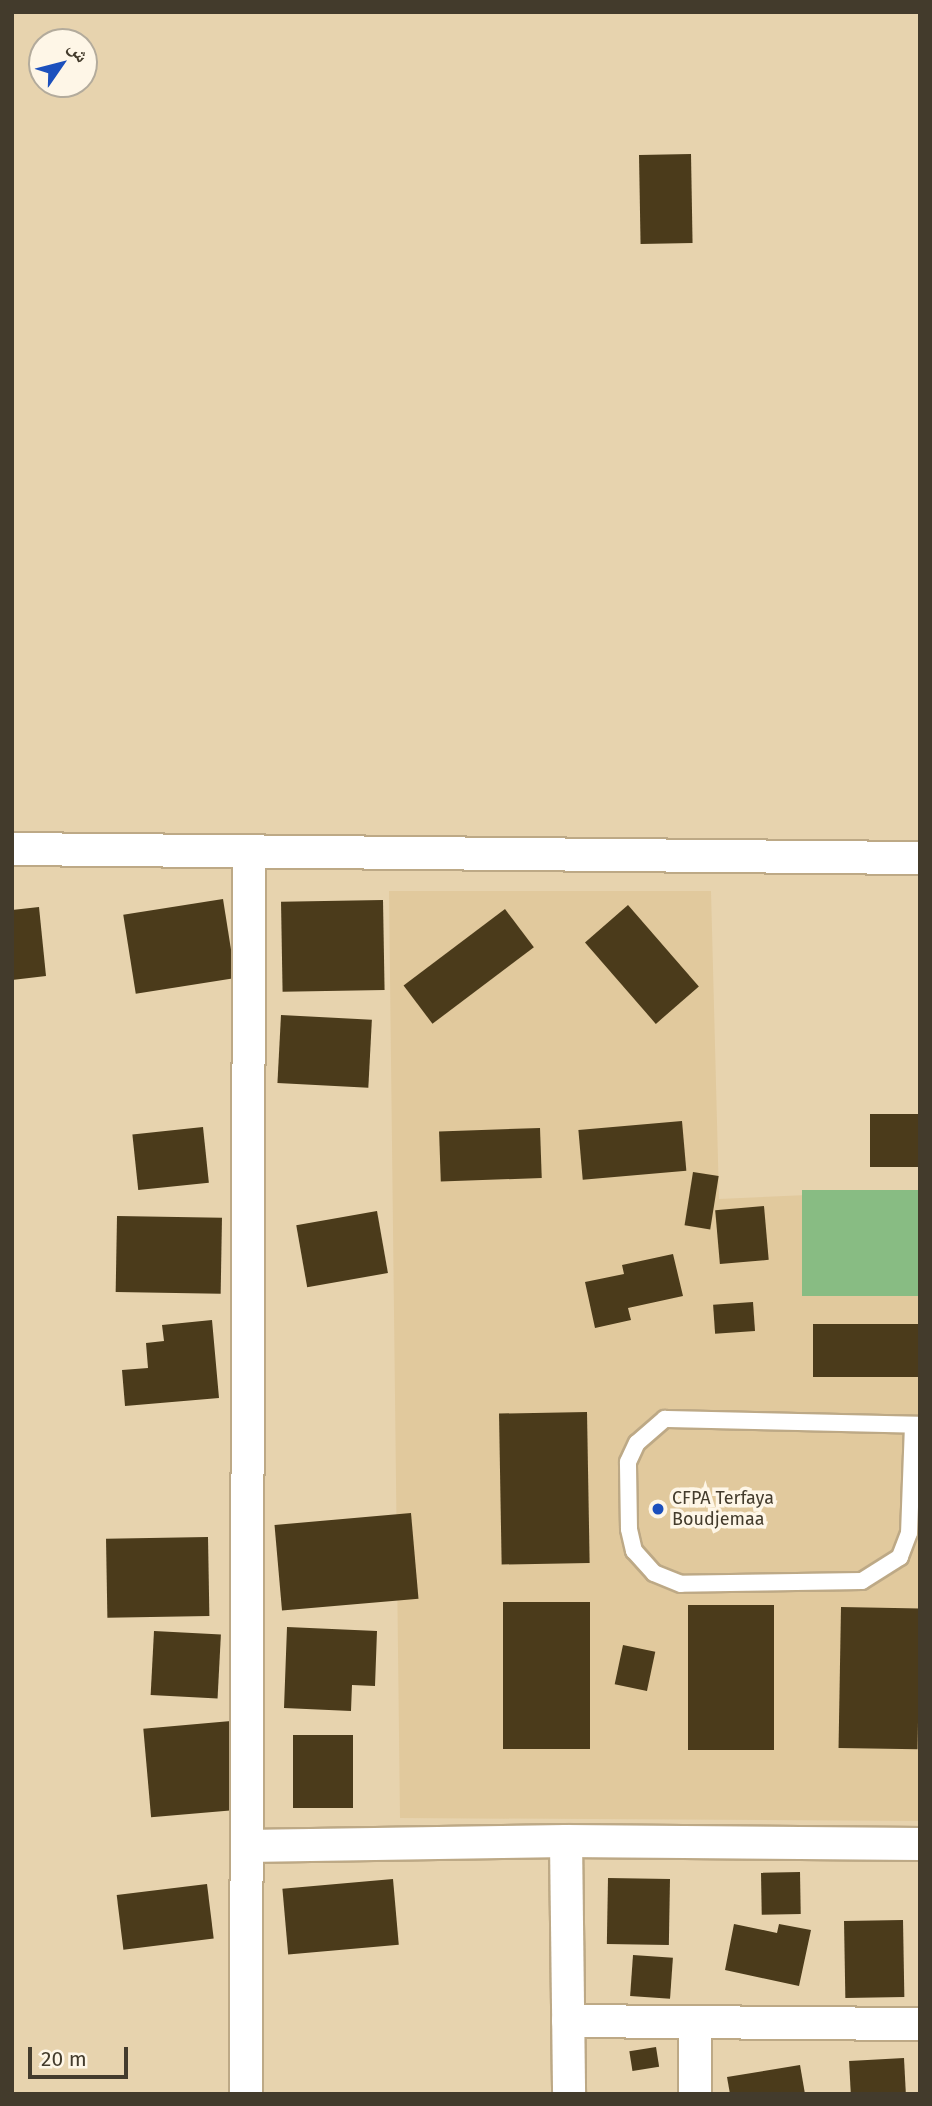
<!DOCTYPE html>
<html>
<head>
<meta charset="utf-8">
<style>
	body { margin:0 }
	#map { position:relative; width:932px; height:2106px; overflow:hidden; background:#e7d3ae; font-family:"Fira Sans","Noto Naskh Arabic",sans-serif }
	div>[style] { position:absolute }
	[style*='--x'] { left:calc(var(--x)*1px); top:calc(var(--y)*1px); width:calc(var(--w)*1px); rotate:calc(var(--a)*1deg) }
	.built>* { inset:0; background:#e1c99d }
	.green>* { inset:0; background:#88bc83; transform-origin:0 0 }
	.building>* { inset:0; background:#4b3b1b; transform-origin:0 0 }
	.roads { filter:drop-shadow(2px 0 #bda986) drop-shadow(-2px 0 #bda986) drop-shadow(0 2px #bda986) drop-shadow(0 -2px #bda986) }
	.service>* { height:16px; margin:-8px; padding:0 8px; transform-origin:8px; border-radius:8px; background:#fff }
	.minor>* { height:32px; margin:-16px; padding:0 16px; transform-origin:16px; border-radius:16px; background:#fff }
	.dots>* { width:19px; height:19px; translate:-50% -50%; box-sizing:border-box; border:4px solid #fef6e7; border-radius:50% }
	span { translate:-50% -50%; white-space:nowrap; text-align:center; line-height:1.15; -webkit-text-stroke:7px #fef6e7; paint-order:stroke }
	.poi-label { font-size:18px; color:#433b2c }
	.left { translate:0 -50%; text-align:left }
	.frame { position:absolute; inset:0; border:14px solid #433b2c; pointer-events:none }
	.north { position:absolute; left:28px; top:28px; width:70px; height:70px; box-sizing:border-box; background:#fef6e7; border:2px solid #b3ab9c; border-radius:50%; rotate:55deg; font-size:19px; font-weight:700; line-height:28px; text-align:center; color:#433b2c }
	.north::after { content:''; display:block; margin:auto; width:24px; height:32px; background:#1c50bd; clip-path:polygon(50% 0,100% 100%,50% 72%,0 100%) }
	.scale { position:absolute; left:28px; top:2047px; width:100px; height:32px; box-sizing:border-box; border:4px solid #433b2c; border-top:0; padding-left:9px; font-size:21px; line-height:24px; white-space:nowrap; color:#433b2c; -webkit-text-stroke:5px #fef6e7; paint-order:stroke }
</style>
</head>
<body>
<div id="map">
	<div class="built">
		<i style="clip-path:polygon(389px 891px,711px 891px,719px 1199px,920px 1190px,920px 1821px,400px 1818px)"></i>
	</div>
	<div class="green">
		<i style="left:920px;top:1190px;width:106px;height:118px;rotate:90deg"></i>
	</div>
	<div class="building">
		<i style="left:691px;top:154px;width:89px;height:52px;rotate:89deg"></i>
		<i style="left:223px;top:899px;width:80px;height:101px;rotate:81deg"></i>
		<i style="left:383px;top:900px;width:90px;height:102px;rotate:89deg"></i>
		<i style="left:628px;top:905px;width:108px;height:57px;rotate:49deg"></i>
		<i style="clip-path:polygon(39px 907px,46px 976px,12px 980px,12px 910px)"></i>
		<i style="left:505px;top:909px;width:48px;height:127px;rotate:53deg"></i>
		<i style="left:281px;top:1015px;width:91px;height:68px;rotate:3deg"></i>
		<i style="left:920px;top:1114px;width:53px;height:50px;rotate:90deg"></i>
		<i style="left:682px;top:1121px;width:50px;height:104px;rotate:85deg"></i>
		<i style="left:203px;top:1127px;width:56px;height:71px;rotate:84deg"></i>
		<i style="left:540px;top:1128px;width:50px;height:101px;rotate:88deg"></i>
		<i style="left:693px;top:1172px;width:26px;height:54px;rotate:9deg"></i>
		<i style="left:764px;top:1206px;width:54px;height:49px;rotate:85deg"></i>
		<i style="left:377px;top:1211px;width:63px;height:82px;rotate:80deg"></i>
		<i style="left:117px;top:1216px;width:105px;height:76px;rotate:1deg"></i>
		<i style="clip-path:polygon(673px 1254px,683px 1296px,628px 1308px,631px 1320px,595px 1328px,585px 1282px,624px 1274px,622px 1265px)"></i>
		<i style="left:753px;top:1302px;width:29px;height:40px;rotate:86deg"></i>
		<i style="clip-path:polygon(212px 1320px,219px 1398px,125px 1406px,122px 1370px,148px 1368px,146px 1343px,164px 1341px,162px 1325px)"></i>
		<i style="left:920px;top:1324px;width:53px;height:107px;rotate:90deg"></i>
		<i style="left:587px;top:1412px;width:151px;height:88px;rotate:89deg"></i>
		<i style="left:411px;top:1513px;width:86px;height:137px;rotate:85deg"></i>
		<i style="left:208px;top:1537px;width:79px;height:102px;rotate:89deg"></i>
		<i style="left:503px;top:1602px;width:87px;height:147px"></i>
		<i style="left:688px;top:1605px;width:86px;height:145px"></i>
		<i style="left:841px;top:1607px;width:79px;height:141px;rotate:1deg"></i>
		<i style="clip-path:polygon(287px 1627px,377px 1631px,375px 1686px,352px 1685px,351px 1711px,284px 1708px)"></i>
		<i style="left:154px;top:1631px;width:67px;height:64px;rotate:3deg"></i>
		<i style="left:623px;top:1645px;width:33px;height:40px;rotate:12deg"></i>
		<i style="left:231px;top:1721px;width:89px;height:88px;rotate:85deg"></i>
		<i style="left:293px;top:1735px;width:60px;height:73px"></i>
		<i style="left:800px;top:1872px;width:42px;height:39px;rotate:89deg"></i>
		<i style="left:608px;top:1878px;width:62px;height:66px;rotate:1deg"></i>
		<i style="left:393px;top:1879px;width:66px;height:111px;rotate:85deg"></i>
		<i style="left:207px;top:1884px;width:55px;height:91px;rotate:83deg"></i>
		<i style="left:903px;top:1920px;width:77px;height:59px;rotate:89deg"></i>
		<i style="clip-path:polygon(734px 1924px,777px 1933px,779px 1924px,811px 1930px,799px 1986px,725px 1970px)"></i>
		<i style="left:633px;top:1955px;width:40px;height:41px;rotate:4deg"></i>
		<i style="left:656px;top:2047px;width:20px;height:27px;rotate:81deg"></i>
		<i style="left:904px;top:2058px;width:36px;height:55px;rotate:87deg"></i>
		<i style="clip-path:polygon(800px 2065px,805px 2094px,730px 2094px,727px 2077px)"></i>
	</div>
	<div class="roads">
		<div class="service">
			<i style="--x:913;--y:1425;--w:108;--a:92.1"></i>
			<i style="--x:909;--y:1533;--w:26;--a:111"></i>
			<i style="--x:900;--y:1557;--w:45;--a:147.7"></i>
			<i style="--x:862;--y:1581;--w:181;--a:179.1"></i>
			<i style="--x:681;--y:1584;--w:29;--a:-158"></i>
			<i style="--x:654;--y:1573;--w:30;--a:-132"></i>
			<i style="--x:634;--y:1551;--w:23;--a:-103"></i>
			<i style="--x:629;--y:1529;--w:67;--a:-90.9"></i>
			<i style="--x:628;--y:1462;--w:21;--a:-65"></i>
			<i style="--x:637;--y:1443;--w:37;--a:-41"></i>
			<i style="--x:665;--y:1419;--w:255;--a:1.3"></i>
		</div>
		<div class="minor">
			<i style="--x:12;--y:849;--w:908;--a:0.57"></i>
			<i style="--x:566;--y:1841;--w:253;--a:89.3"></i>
			<i style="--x:247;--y:1846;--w:319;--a:-0.9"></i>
			<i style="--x:566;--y:1841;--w:354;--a:0.5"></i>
			<i style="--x:568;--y:2021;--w:352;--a:0.5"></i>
			<i style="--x:695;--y:2022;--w:72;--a:90"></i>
			<i style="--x:246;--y:2094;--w:1243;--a:-89.86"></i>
		</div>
	</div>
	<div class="dots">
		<i style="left:658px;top:1509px;background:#1c50bd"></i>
	</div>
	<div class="poi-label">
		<span class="left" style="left:672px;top:1509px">CFPA Terfaya<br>Boudjemaa</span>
	</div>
	<div class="frame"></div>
	<div class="north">ش</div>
	<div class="scale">20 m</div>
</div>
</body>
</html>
